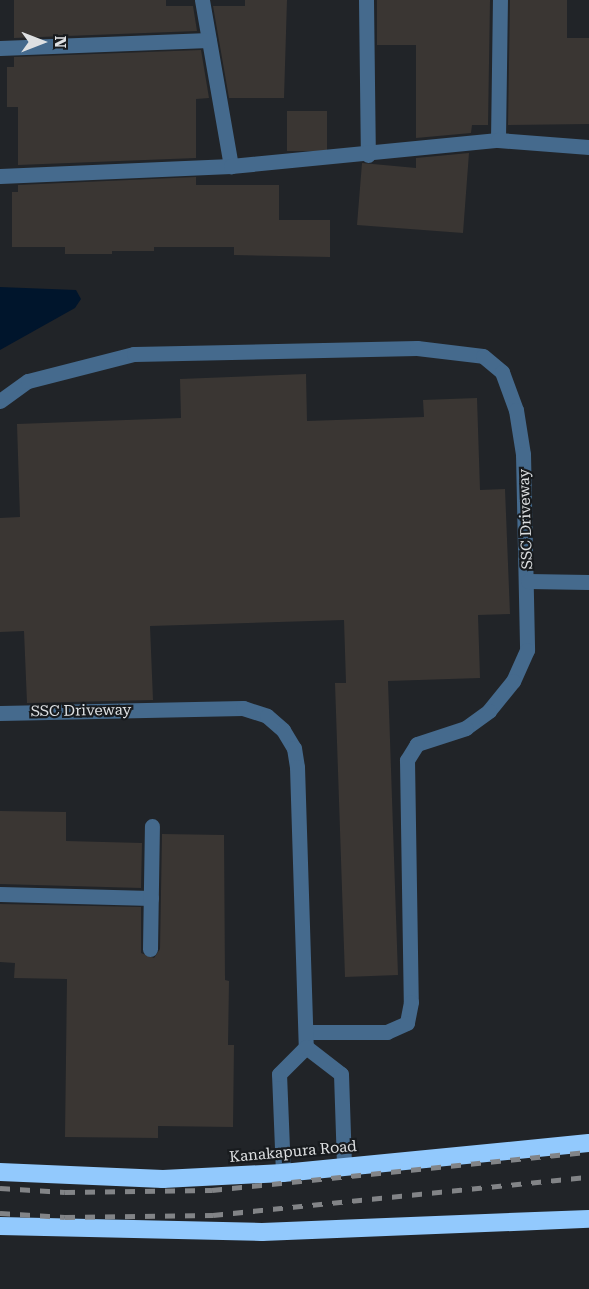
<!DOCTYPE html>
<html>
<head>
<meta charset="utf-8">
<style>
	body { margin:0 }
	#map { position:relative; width:589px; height:1289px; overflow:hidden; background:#212428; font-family:"Roboto Serif",serif }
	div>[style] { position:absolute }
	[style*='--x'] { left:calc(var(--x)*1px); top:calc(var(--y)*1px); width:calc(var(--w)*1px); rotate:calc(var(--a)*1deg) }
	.water>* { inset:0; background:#00152c }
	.building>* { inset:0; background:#3a3633; transform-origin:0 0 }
	.street>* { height:15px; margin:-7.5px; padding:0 7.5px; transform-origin:7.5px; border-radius:7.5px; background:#456a8d }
	.highway>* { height:18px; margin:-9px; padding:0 9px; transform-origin:9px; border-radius:9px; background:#92c9fd }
	.rail>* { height:4.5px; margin-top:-2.25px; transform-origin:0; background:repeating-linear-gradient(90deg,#828487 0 10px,transparent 0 20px) }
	span { translate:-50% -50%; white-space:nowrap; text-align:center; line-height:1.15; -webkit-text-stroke:4.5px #181b1e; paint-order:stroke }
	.street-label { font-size:15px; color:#dee0e2 }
	.north { position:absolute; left:12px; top:12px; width:60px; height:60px; -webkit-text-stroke:4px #181b1e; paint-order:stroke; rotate:90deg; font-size:16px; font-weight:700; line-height:24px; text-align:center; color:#dee0e2 }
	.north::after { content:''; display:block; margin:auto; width:21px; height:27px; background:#dee0e2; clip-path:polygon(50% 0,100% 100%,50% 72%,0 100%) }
</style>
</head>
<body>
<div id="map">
	<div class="water">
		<i style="clip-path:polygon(0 287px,76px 290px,81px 299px,75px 308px,0 350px)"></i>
	</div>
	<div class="building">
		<i style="clip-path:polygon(14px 0,166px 0,166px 6px,193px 6px,197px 31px,14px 38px)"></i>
		<i style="clip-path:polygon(245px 0,287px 0,284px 98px,229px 98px,213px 6px,245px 6px)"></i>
		<i style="clip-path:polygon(377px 0,490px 0,488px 125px,472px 125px,471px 133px,416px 138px,416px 45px,377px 45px)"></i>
		<i style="clip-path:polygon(510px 0,567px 0,567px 38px,589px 38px,589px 124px,508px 125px)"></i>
		<i style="clip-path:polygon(201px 50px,209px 98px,196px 99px,196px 158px,18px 165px,18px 107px,7px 107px,7px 67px,14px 67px,14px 57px)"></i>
		<i style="left:287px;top:111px;width:40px;height:40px"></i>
		<i style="clip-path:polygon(469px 153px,463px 233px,357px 225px,362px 163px,416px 168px,416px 158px)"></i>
		<i style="clip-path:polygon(196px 177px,196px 185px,279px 185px,279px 220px,330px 220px,330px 257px,234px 255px,234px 247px,154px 247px,154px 251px,112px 251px,112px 254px,65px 254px,65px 247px,12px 247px,12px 192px,18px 192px,18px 185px)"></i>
		<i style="clip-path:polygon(306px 374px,307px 421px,424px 417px,423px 400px,477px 398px,480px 490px,505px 489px,510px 614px,478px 615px,480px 678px,388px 681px,398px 975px,345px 977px,335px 683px,346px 683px,344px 620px,150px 626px,153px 700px,27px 703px,24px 631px,0 632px,0 518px,20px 517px,17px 424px,181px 418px,180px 379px)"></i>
		<i style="clip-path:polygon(0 811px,66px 812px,66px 841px,142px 843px,141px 888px,0 884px)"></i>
		<i style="clip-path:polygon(162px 834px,224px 835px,225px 980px,229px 981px,228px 1045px,234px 1045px,233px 1127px,158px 1126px,158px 1138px,65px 1137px,67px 979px,14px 978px,15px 963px,0 962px,0 904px,141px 907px,141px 953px,154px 958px,160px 949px)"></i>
	</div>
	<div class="street">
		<i style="--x:202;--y:0;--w:169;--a:80.1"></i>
		<i style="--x:366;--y:0;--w:155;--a:89.3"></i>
		<i style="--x:0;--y:48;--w:209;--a:-2.2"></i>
		<i style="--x:498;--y:140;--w:140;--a:-89.2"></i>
		<i style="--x:0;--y:176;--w:231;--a:-2.5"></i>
		<i style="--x:231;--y:166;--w:268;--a:-5.6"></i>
		<i style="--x:498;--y:140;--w:91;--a:4.4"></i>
		<i style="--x:0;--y:401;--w:34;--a:-36"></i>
		<i style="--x:28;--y:381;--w:109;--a:-14.3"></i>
		<i style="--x:134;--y:354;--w:283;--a:-1.2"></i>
		<i style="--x:417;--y:348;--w:66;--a:6.9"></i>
		<i style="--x:483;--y:356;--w:25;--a:40"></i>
		<i style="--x:502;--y:372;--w:40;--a:69.8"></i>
		<i style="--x:516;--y:410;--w:45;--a:81"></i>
		<i style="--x:523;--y:454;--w:196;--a:88.8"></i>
		<i style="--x:527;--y:650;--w:34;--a:114"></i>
		<i style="--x:513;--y:681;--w:38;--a:129"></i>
		<i style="--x:489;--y:711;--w:29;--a:144"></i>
		<i style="--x:466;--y:728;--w:52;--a:161.9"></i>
		<i style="--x:417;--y:744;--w:19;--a:122"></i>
		<i style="--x:407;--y:760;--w:242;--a:89.1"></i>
		<i style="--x:411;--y:1002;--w:21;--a:101"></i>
		<i style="--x:407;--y:1023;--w:22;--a:156"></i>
		<i style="--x:387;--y:1032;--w:81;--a:180"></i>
		<i style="--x:528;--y:581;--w:61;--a:0.9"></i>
		<i style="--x:0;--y:713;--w:243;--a:-1.2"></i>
		<i style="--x:243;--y:708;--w:25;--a:18"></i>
		<i style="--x:267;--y:716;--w:21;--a:41"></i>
		<i style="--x:283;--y:730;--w:21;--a:59"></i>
		<i style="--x:294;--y:748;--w:19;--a:81"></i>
		<i style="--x:297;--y:767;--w:280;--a:88.2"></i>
		<i style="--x:0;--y:894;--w:151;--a:1.5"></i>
		<i style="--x:150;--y:949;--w:123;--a:-89.1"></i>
		<i style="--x:283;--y:1173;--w:99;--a:-92.3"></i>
		<i style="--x:279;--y:1074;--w:38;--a:-45"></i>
		<i style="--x:306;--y:1047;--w:44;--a:37.6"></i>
		<i style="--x:341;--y:1074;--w:92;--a:88.1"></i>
	</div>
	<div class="highway">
		<i style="--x:0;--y:1172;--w:163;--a:2.5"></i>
		<i style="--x:163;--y:1179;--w:120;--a:-2.9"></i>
		<i style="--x:283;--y:1173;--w:307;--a:-5.6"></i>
		<i style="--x:0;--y:1226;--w:262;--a:1.3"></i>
		<i style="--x:262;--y:1232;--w:327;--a:-2.3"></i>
	</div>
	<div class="rail">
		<i style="--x:0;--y:1188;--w:65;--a:3.5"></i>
		<i style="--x:65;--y:1192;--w:147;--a:-0.8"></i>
		<i style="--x:212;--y:1190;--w:379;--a:-5.8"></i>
		<i style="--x:0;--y:1213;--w:65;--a:3.5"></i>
		<i style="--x:65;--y:1217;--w:148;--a:-0.8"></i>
		<i style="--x:213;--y:1215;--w:378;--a:-5.8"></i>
	</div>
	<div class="street-label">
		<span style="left:526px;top:519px;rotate:-92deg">SSC Driveway</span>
		<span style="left:81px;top:711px;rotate:-1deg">SSC Driveway</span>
		<span style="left:293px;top:1152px;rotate:-5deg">Kanakapura Road</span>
	</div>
	<div class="north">N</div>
</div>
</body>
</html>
